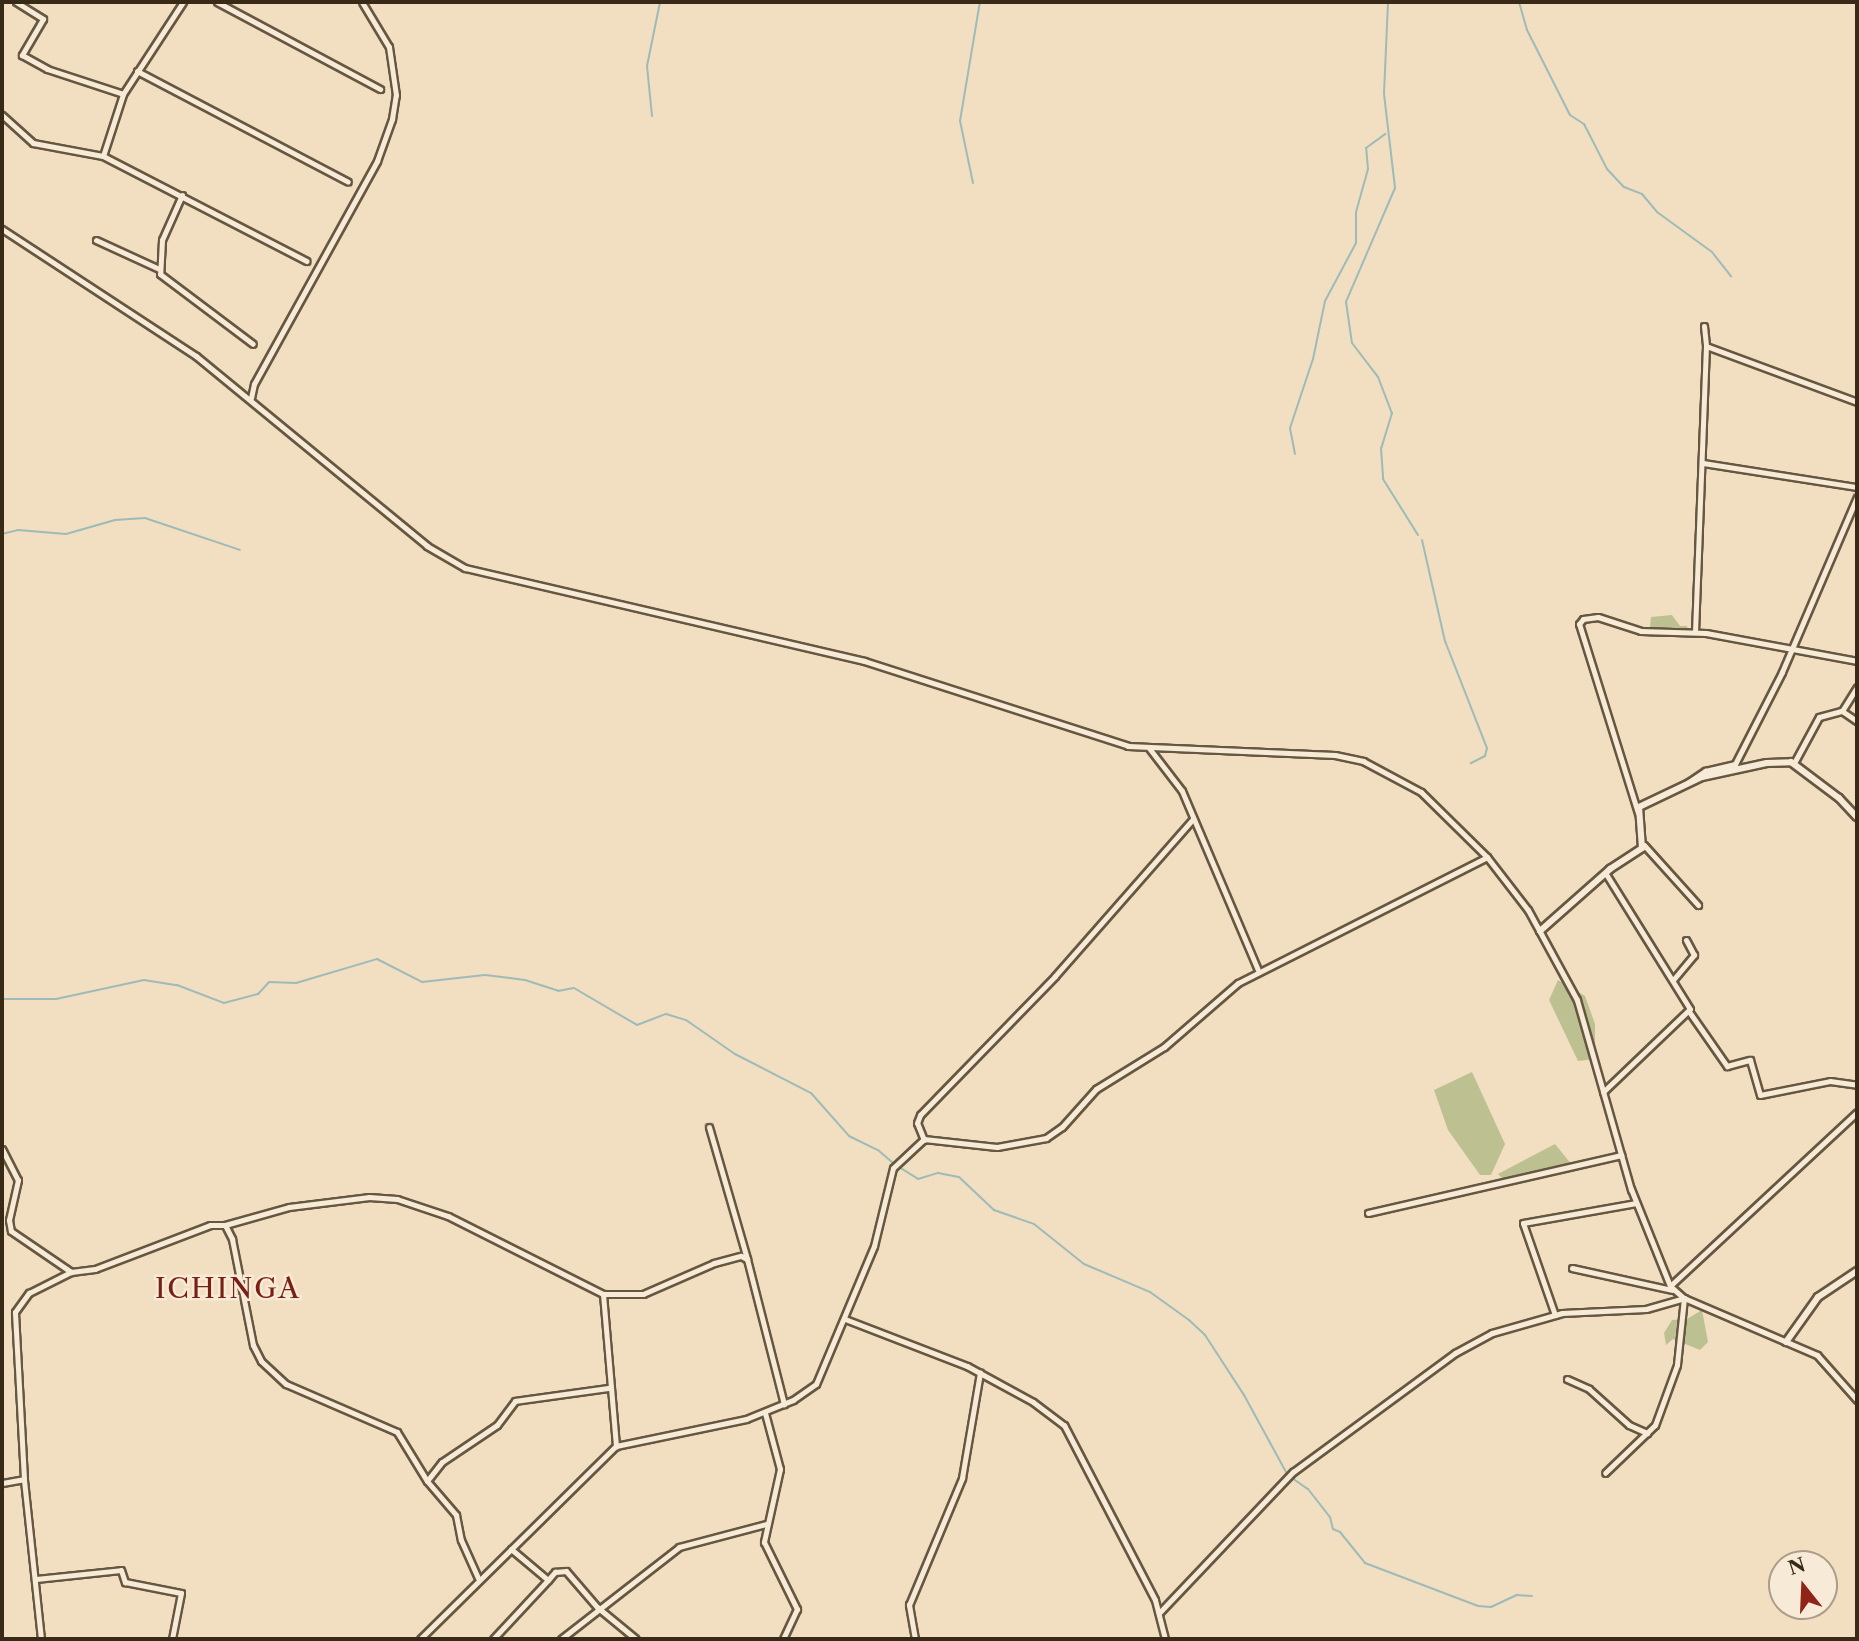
<!DOCTYPE html>
<html>
<head>
<meta charset="utf-8">
<style>
	body { margin:0 }
	#map { position:relative; width:1859px; height:1641px; overflow:hidden; background:#f2dec0; font-family:"Libre Caslon Text",serif }
	div>[style] { position:absolute }
	[style*='--x'] { left:calc(var(--x)*1px); top:calc(var(--y)*1px); width:calc(var(--w)*1px); rotate:calc(var(--a)*1deg) }
	.green>* { inset:0; background:#bdc191 }
	.stream>* { height:2px; margin:-1px; padding:0 1px; transform-origin:1px; border-radius:1px; background:#9dbbb9 }
	.roads { filter:drop-shadow(2px 0 #665740) drop-shadow(-2px 0 #665740) drop-shadow(0 2px #665740) drop-shadow(0 -2px #665740) }
	.minor>* { height:5px; margin:-2.5px; padding:0 2.5px; transform-origin:2.5px; border-radius:2.5px; background:#f7ead6 }
	.tertiary>* { height:6px; margin:-3px; padding:0 3px; transform-origin:3px; border-radius:3px; background:#f7ead6 }
	span { translate:-50% -50%; white-space:nowrap; text-align:center; line-height:1.15; -webkit-text-stroke:5px #f7ead6; paint-order:stroke }
	.quarter-label { font-size:28px; color:#7a1f14; letter-spacing:2px }
	.frame { position:absolute; inset:0; border:4px solid #382a16; pointer-events:none }
	.north { position:absolute; left:1768px; top:1550px; width:70px; height:70px; box-sizing:border-box; background:#f7ead6; border:2px solid #ab9d89; border-radius:50%; rotate:342deg; font-size:19px; font-weight:700; line-height:28px; text-align:center; color:#382a16 }
	.north::after { content:''; display:block; margin:auto; width:24px; height:32px; background:#8f2418; clip-path:polygon(50% 0,100% 100%,50% 72%,0 100%) }
</style>
</head>
<body>
<div id="map">
	<div class="green">
		<i style="clip-path:polygon(1672px 615px,1680px 626px,1687px 626px,1689px 635px,1649px 637px,1651px 617px)"></i>
		<i style="clip-path:polygon(1558px 980px,1585px 996px,1595px 1024px,1595px 1059px,1578px 1061px,1549px 1000px)"></i>
		<i style="clip-path:polygon(1472px 1072px,1505px 1144px,1491px 1175px,1480px 1175px,1448px 1130px,1434px 1090px)"></i>
		<i style="clip-path:polygon(1555px 1144px,1572px 1165px,1503px 1179px,1498px 1174px)"></i>
		<i style="clip-path:polygon(1702px 1310px,1708px 1342px,1700px 1350px,1673px 1339px,1666px 1345px,1664px 1333px,1672px 1320px,1687px 1319px)"></i>
	</div>
	<div class="stream">
		<i style="--x:1388;--y:2;--w:92;--a:92.5"></i>
		<i style="--x:1384;--y:94;--w:95;--a:83.3"></i>
		<i style="--x:1395;--y:188;--w:124;--a:113.3"></i>
		<i style="--x:1346;--y:302;--w:41;--a:81.7"></i>
		<i style="--x:1352;--y:343;--w:43;--a:52.6"></i>
		<i style="--x:1378;--y:377;--w:39;--a:69"></i>
		<i style="--x:1392;--y:413;--w:37;--a:107"></i>
		<i style="--x:1381;--y:448;--w:31;--a:86"></i>
		<i style="--x:1383;--y:479;--w:66;--a:58"></i>
		<i style="--x:1519;--y:2;--w:29;--a:74"></i>
		<i style="--x:1527;--y:30;--w:95;--a:63.2"></i>
		<i style="--x:1570;--y:115;--w:17;--a:33"></i>
		<i style="--x:1584;--y:124;--w:51;--a:62.9"></i>
		<i style="--x:1607;--y:169;--w:25;--a:47"></i>
		<i style="--x:1624;--y:187;--w:19;--a:21"></i>
		<i style="--x:1642;--y:194;--w:23;--a:50"></i>
		<i style="--x:1657;--y:212;--w:68;--a:36"></i>
		<i style="--x:1712;--y:252;--w:31;--a:52"></i>
		<i style="--x:652;--y:116;--w:50;--a:-95.7"></i>
		<i style="--x:647;--y:66;--w:65;--a:-78.5"></i>
		<i style="--x:973;--y:183;--w:63;--a:-101.8"></i>
		<i style="--x:960;--y:121;--w:121;--a:-80.5"></i>
		<i style="--x:1295;--y:454;--w:26;--a:-101"></i>
		<i style="--x:1290;--y:428;--w:73;--a:-71.6"></i>
		<i style="--x:1313;--y:359;--w:59;--a:-78.3"></i>
		<i style="--x:1325;--y:301;--w:66;--a:-61.9"></i>
		<i style="--x:1356;--y:243;--w:31;--a:-90"></i>
		<i style="--x:1356;--y:212;--w:45;--a:-74.4"></i>
		<i style="--x:1368;--y:169;--w:21;--a:-95"></i>
		<i style="--x:1366;--y:148;--w:24;--a:-36"></i>
		<i style="--x:2;--y:534;--w:16;--a:-14"></i>
		<i style="--x:18;--y:530;--w:48;--a:4.8"></i>
		<i style="--x:66;--y:534;--w:51;--a:-15.9"></i>
		<i style="--x:115;--y:520;--w:30;--a:-4"></i>
		<i style="--x:145;--y:518;--w:100;--a:18.6"></i>
		<i style="--x:1422;--y:540;--w:104;--a:77.2"></i>
		<i style="--x:1445;--y:641;--w:115;--a:68.6"></i>
		<i style="--x:1487;--y:748;--w:8;--a:104"></i>
		<i style="--x:1485;--y:756;--w:16;--a:153"></i>
		<i style="--x:2;--y:999;--w:54;--a:0"></i>
		<i style="--x:56;--y:999;--w:90;--a:-12.2"></i>
		<i style="--x:144;--y:980;--w:33;--a:9"></i>
		<i style="--x:177;--y:985;--w:50;--a:21"></i>
		<i style="--x:224;--y:1003;--w:35;--a:-15"></i>
		<i style="--x:258;--y:994;--w:16;--a:-47"></i>
		<i style="--x:269;--y:982;--w:27;--a:2"></i>
		<i style="--x:296;--y:983;--w:84;--a:-16.5"></i>
		<i style="--x:377;--y:959;--w:51;--a:27.1"></i>
		<i style="--x:422;--y:982;--w:63;--a:-6.3"></i>
		<i style="--x:485;--y:975;--w:40;--a:7.1"></i>
		<i style="--x:525;--y:980;--w:35;--a:18"></i>
		<i style="--x:558;--y:991;--w:16;--a:-11"></i>
		<i style="--x:574;--y:988;--w:73;--a:30.4"></i>
		<i style="--x:637;--y:1025;--w:31;--a:-21"></i>
		<i style="--x:666;--y:1014;--w:21;--a:17"></i>
		<i style="--x:686;--y:1020;--w:60;--a:34.8"></i>
		<i style="--x:735;--y:1054;--w:85;--a:27.2"></i>
		<i style="--x:811;--y:1093;--w:57;--a:48.5"></i>
		<i style="--x:849;--y:1136;--w:32;--a:26"></i>
		<i style="--x:878;--y:1150;--w:21;--a:41"></i>
		<i style="--x:899;--y:1167;--w:22;--a:32"></i>
		<i style="--x:918;--y:1179;--w:21;--a:-17"></i>
		<i style="--x:938;--y:1173;--w:21;--a:11"></i>
		<i style="--x:959;--y:1177;--w:48;--a:43.3"></i>
		<i style="--x:994;--y:1210;--w:42;--a:19.3"></i>
		<i style="--x:1034;--y:1224;--w:64;--a:38.7"></i>
		<i style="--x:1084;--y:1264;--w:72;--a:23"></i>
		<i style="--x:1150;--y:1292;--w:48;--a:35.7"></i>
		<i style="--x:1189;--y:1320;--w:22;--a:43"></i>
		<i style="--x:1205;--y:1335;--w:72;--a:57"></i>
		<i style="--x:1244;--y:1395;--w:90;--a:61.4"></i>
		<i style="--x:1292;--y:1478;--w:19;--a:35"></i>
		<i style="--x:1308;--y:1489;--w:36;--a:52"></i>
		<i style="--x:1330;--y:1517;--w:12;--a:76"></i>
		<i style="--x:1333;--y:1529;--w:8;--a:23"></i>
		<i style="--x:1340;--y:1532;--w:40;--a:51"></i>
		<i style="--x:1365;--y:1563;--w:121;--a:20.8"></i>
		<i style="--x:1478;--y:1606;--w:13;--a:4"></i>
		<i style="--x:1491;--y:1607;--w:29;--a:-25"></i>
		<i style="--x:1517;--y:1595;--w:15;--a:4"></i>
	</div>
	<div class="roads">
		<div class="minor">
			<i style="--x:16;--y:2;--w:32;--a:32"></i>
			<i style="--x:43;--y:19;--w:42;--a:120.3"></i>
			<i style="--x:22;--y:55;--w:29;--a:29"></i>
			<i style="--x:47;--y:69;--w:80;--a:18.2"></i>
			<i style="--x:217;--y:2;--w:185;--a:28.1"></i>
			<i style="--x:137;--y:71;--w:238;--a:27.7"></i>
			<i style="--x:2;--y:115;--w:42;--a:42.1"></i>
			<i style="--x:33;--y:143;--w:71;--a:10.5"></i>
			<i style="--x:103;--y:156;--w:229;--a:27.3"></i>
			<i style="--x:103;--y:156;--w:65;--a:-72.1"></i>
			<i style="--x:123;--y:94;--w:110;--a:-56.9"></i>
			<i style="--x:182;--y:195;--w:49;--a:114"></i>
			<i style="--x:162;--y:240;--w:34;--a:93"></i>
			<i style="--x:160;--y:274;--w:116;--a:37"></i>
			<i style="--x:2;--y:229;--w:232;--a:33.2"></i>
			<i style="--x:196;--y:356;--w:299;--a:39.4"></i>
			<i style="--x:427;--y:546;--w:44;--a:30.1"></i>
			<i style="--x:465;--y:568;--w:410;--a:13.1"></i>
			<i style="--x:864;--y:661;--w:277;--a:17.8"></i>
			<i style="--x:1128;--y:746;--w:207;--a:2.5"></i>
			<i style="--x:1335;--y:755;--w:29;--a:12"></i>
			<i style="--x:1363;--y:761;--w:66;--a:28.1"></i>
			<i style="--x:1421;--y:792;--w:93;--a:44.6"></i>
			<i style="--x:1487;--y:857;--w:67;--a:52.3"></i>
			<i style="--x:1528;--y:910;--w:102;--a:61.4"></i>
			<i style="--x:1577;--y:1000;--w:197;--a:74.1"></i>
			<i style="--x:1631;--y:1189;--w:105;--a:68.1"></i>
			<i style="--x:1670;--y:1286;--w:18;--a:41"></i>
			<i style="--x:1684;--y:1298;--w:145;--a:23.2"></i>
			<i style="--x:1817;--y:1355;--w:60;--a:48.4"></i>
			<i style="--x:96;--y:240;--w:69;--a:24.7"></i>
			<i style="--x:1704;--y:326;--w:20;--a:84"></i>
			<i style="--x:1706;--y:346;--w:161;--a:20.3"></i>
			<i style="--x:251;--y:398;--w:14;--a:-78"></i>
			<i style="--x:254;--y:384;--w:255;--a:-61.1"></i>
			<i style="--x:377;--y:161;--w:45;--a:-70.3"></i>
			<i style="--x:392;--y:119;--w:24;--a:-81"></i>
			<i style="--x:396;--y:95;--w:49;--a:-98.3"></i>
			<i style="--x:389;--y:47;--w:52;--a:-121"></i>
			<i style="--x:1703;--y:463;--w:156;--a:8.9"></i>
			<i style="--x:1695;--y:632;--w:286;--a:-87.8"></i>
			<i style="--x:1842;--y:711;--w:18;--a:34"></i>
			<i style="--x:1149;--y:748;--w:54;--a:52.5"></i>
			<i style="--x:1182;--y:791;--w:194;--a:67"></i>
			<i style="--x:1794;--y:763;--w:52;--a:-61.5"></i>
			<i style="--x:1819;--y:717;--w:24;--a:-15"></i>
			<i style="--x:1842;--y:711;--w:28;--a:-58"></i>
			<i style="--x:1687;--y:783;--w:22;--a:-34"></i>
			<i style="--x:1705;--y:771;--w:31;--a:-13"></i>
			<i style="--x:1735;--y:764;--w:103;--a:-62.9"></i>
			<i style="--x:1782;--y:672;--w:190;--a:-66.8"></i>
			<i style="--x:1638;--y:813;--w:198;--a:-107.3"></i>
			<i style="--x:1579;--y:624;--w:6;--a:-51"></i>
			<i style="--x:1583;--y:619;--w:15;--a:-8"></i>
			<i style="--x:1598;--y:617;--w:45;--a:18"></i>
			<i style="--x:1641;--y:631;--w:65;--a:1.8"></i>
			<i style="--x:1706;--y:633;--w:154;--a:10.5"></i>
			<i style="--x:1644;--y:845;--w:81;--a:48"></i>
			<i style="--x:1673;--y:980;--w:33;--a:-50"></i>
			<i style="--x:1694;--y:955;--w:17;--a:-118"></i>
			<i style="--x:1690;--y:1013;--w:65;--a:55.1"></i>
			<i style="--x:1727;--y:1066;--w:24;--a:-15"></i>
			<i style="--x:1750;--y:1060;--w:36;--a:74"></i>
			<i style="--x:1760;--y:1095;--w:71;--a:-11.3"></i>
			<i style="--x:1830;--y:1081;--w:27;--a:8"></i>
			<i style="--x:1603;--y:1092;--w:120;--a:-43.7"></i>
			<i style="--x:1690;--y:1009;--w:159;--a:-121.9"></i>
			<i style="--x:709;--y:1127;--w:137;--a:73.9"></i>
			<i style="--x:924;--y:1140;--w:18;--a:-112"></i>
			<i style="--x:917;--y:1123;--w:9;--a:-69"></i>
			<i style="--x:920;--y:1115;--w:194;--a:-45.8"></i>
			<i style="--x:1055;--y:976;--w:209;--a:-48.7"></i>
			<i style="--x:2;--y:1149;--w:35;--a:63"></i>
			<i style="--x:18;--y:1180;--w:41;--a:102.7"></i>
			<i style="--x:9;--y:1220;--w:11;--a:80"></i>
			<i style="--x:11;--y:1231;--w:73;--a:34.3"></i>
			<i style="--x:71;--y:1272;--w:24;--a:-7"></i>
			<i style="--x:95;--y:1269;--w:123;--a:-20.9"></i>
			<i style="--x:210;--y:1225;--w:15;--a:0"></i>
			<i style="--x:225;--y:1225;--w:16;--a:63"></i>
			<i style="--x:232;--y:1239;--w:108;--a:78.8"></i>
			<i style="--x:253;--y:1345;--w:18;--a:63"></i>
			<i style="--x:261;--y:1361;--w:34;--a:43"></i>
			<i style="--x:286;--y:1384;--w:121;--a:23.4"></i>
			<i style="--x:397;--y:1432;--w:57;--a:58.5"></i>
			<i style="--x:427;--y:1481;--w:45;--a:49.5"></i>
			<i style="--x:456;--y:1515;--w:25;--a:79"></i>
			<i style="--x:461;--y:1540;--w:42;--a:65.9"></i>
			<i style="--x:1368;--y:1213;--w:260;--a:-12.9"></i>
			<i style="--x:225;--y:1225;--w:66;--a:-15.7"></i>
			<i style="--x:289;--y:1207;--w:81;--a:-7.1"></i>
			<i style="--x:369;--y:1197;--w:28;--a:4"></i>
			<i style="--x:397;--y:1199;--w:54;--a:18.4"></i>
			<i style="--x:448;--y:1216;--w:174;--a:26.7"></i>
			<i style="--x:603;--y:1294;--w:40;--a:0"></i>
			<i style="--x:643;--y:1294;--w:77;--a:-23.6"></i>
			<i style="--x:714;--y:1263;--w:28;--a:-15"></i>
			<i style="--x:741;--y:1256;--w:7;--a:27"></i>
			<i style="--x:747;--y:1259;--w:150;--a:75.7"></i>
			<i style="--x:1572;--y:1268;--w:102;--a:12.4"></i>
			<i style="--x:1670;--y:1286;--w:255;--a:-42.9"></i>
			<i style="--x:603;--y:1294;--w:153;--a:85.1"></i>
			<i style="--x:1555;--y:1315;--w:97;--a:-109.2"></i>
			<i style="--x:1523;--y:1223;--w:115;--a:-10"></i>
			<i style="--x:845;--y:1319;--w:131;--a:21.1"></i>
			<i style="--x:967;--y:1366;--w:75;--a:28.6"></i>
			<i style="--x:1033;--y:1402;--w:39;--a:37"></i>
			<i style="--x:1064;--y:1425;--w:197;--a:62.5"></i>
			<i style="--x:1155;--y:1600;--w:40;--a:75.6"></i>
			<i style="--x:1567;--y:1379;--w:24;--a:24"></i>
			<i style="--x:1589;--y:1389;--w:54;--a:42"></i>
			<i style="--x:1629;--y:1425;--w:20;--a:24"></i>
			<i style="--x:765;--y:1413;--w:58;--a:75"></i>
			<i style="--x:780;--y:1469;--w:75;--a:102.4"></i>
			<i style="--x:764;--y:1542;--w:75;--a:63.8"></i>
			<i style="--x:797;--y:1609;--w:33;--a:115"></i>
			<i style="--x:427;--y:1481;--w:24;--a:-52"></i>
			<i style="--x:442;--y:1462;--w:66;--a:-33.9"></i>
			<i style="--x:497;--y:1425;--w:30;--a:-53"></i>
			<i style="--x:515;--y:1401;--w:95;--a:-7.9"></i>
			<i style="--x:2;--y:1483;--w:22;--a:-10"></i>
			<i style="--x:511;--y:1549;--w:48;--a:40"></i>
			<i style="--x:548;--y:1580;--w:11;--a:-49"></i>
			<i style="--x:555;--y:1572;--w:11;--a:-5"></i>
			<i style="--x:566;--y:1571;--w:48;--a:49.3"></i>
			<i style="--x:597;--y:1607;--w:50;--a:39.4"></i>
			<i style="--x:36;--y:1579;--w:85;--a:-6"></i>
			<i style="--x:121;--y:1570;--w:13;--a:72"></i>
			<i style="--x:125;--y:1582;--w:57;--a:11.1"></i>
			<i style="--x:181;--y:1593;--w:47;--a:101.1"></i>
			<i style="--x:1159;--y:1613;--w:195;--a:-46.5"></i>
			<i style="--x:1293;--y:1472;--w:201;--a:-36.3"></i>
			<i style="--x:1455;--y:1353;--w:42;--a:-28.4"></i>
			<i style="--x:1492;--y:1333;--w:73;--a:-15.9"></i>
			<i style="--x:1562;--y:1313;--w:84;--a:-2.7"></i>
			<i style="--x:1646;--y:1309;--w:40;--a:-16"></i>
			<i style="--x:1684;--y:1298;--w:67;--a:96"></i>
			<i style="--x:1677;--y:1365;--w:64;--a:110.1"></i>
			<i style="--x:1655;--y:1425;--w:69;--a:136.2"></i>
			<i style="--x:41;--y:1639;--w:161;--a:-96.1"></i>
			<i style="--x:24;--y:1479;--w:167;--a:-93.1"></i>
			<i style="--x:15;--y:1312;--w:24;--a:-54"></i>
			<i style="--x:29;--y:1293;--w:47;--a:-26.6"></i>
			<i style="--x:420;--y:1639;--w:275;--a:-44.6"></i>
			<i style="--x:616;--y:1446;--w:133;--a:-11.7"></i>
			<i style="--x:746;--y:1419;--w:51;--a:-22"></i>
			<i style="--x:793;--y:1400;--w:28;--a:-35"></i>
			<i style="--x:816;--y:1384;--w:150;--a:-67.2"></i>
			<i style="--x:874;--y:1246;--w:80;--a:-76.3"></i>
			<i style="--x:893;--y:1168;--w:42;--a:-43.1"></i>
			<i style="--x:924;--y:1139;--w:73;--a:6.3"></i>
			<i style="--x:997;--y:1147;--w:50;--a:-10.4"></i>
			<i style="--x:1046;--y:1138;--w:19;--a:-35"></i>
			<i style="--x:1062;--y:1127;--w:51;--a:-48.2"></i>
			<i style="--x:1096;--y:1089;--w:80;--a:-31.7"></i>
			<i style="--x:1164;--y:1047;--w:98;--a:-40.9"></i>
			<i style="--x:1238;--y:983;--w:279;--a:-26.8"></i>
			<i style="--x:493;--y:1639;--w:81;--a:-47"></i>
			<i style="--x:561;--y:1639;--w:150;--a:-37.9"></i>
			<i style="--x:679;--y:1547;--w:90;--a:-14.8"></i>
			<i style="--x:915;--y:1639;--w:35;--a:-100"></i>
			<i style="--x:909;--y:1605;--w:138;--a:-67.3"></i>
			<i style="--x:962;--y:1478;--w:107;--a:-80.3"></i>
		</div>
		<div class="tertiary">
			<i style="--x:1540;--y:931;--w:94;--a:-41.5"></i>
			<i style="--x:1610;--y:869;--w:38;--a:-33"></i>
			<i style="--x:1642;--y:848;--w:41;--a:-94.2"></i>
			<i style="--x:1639;--y:807;--w:70;--a:-25.5"></i>
			<i style="--x:1702;--y:777;--w:66;--a:-12.2"></i>
			<i style="--x:1767;--y:763;--w:24;--a:-2"></i>
			<i style="--x:1791;--y:762;--w:60;--a:36.9"></i>
			<i style="--x:1839;--y:798;--w:26;--a:47"></i>
			<i style="--x:1786;--y:1342;--w:55;--a:-54.6"></i>
			<i style="--x:1818;--y:1297;--w:47;--a:-33.7"></i>
		</div>
	</div>
	<div class="quarter-label">
		<span style="left:228px;top:1288px">ICHINGA</span>
	</div>
	<div class="frame"></div>
	<div class="north">N</div>
</div>
</body>
</html>
